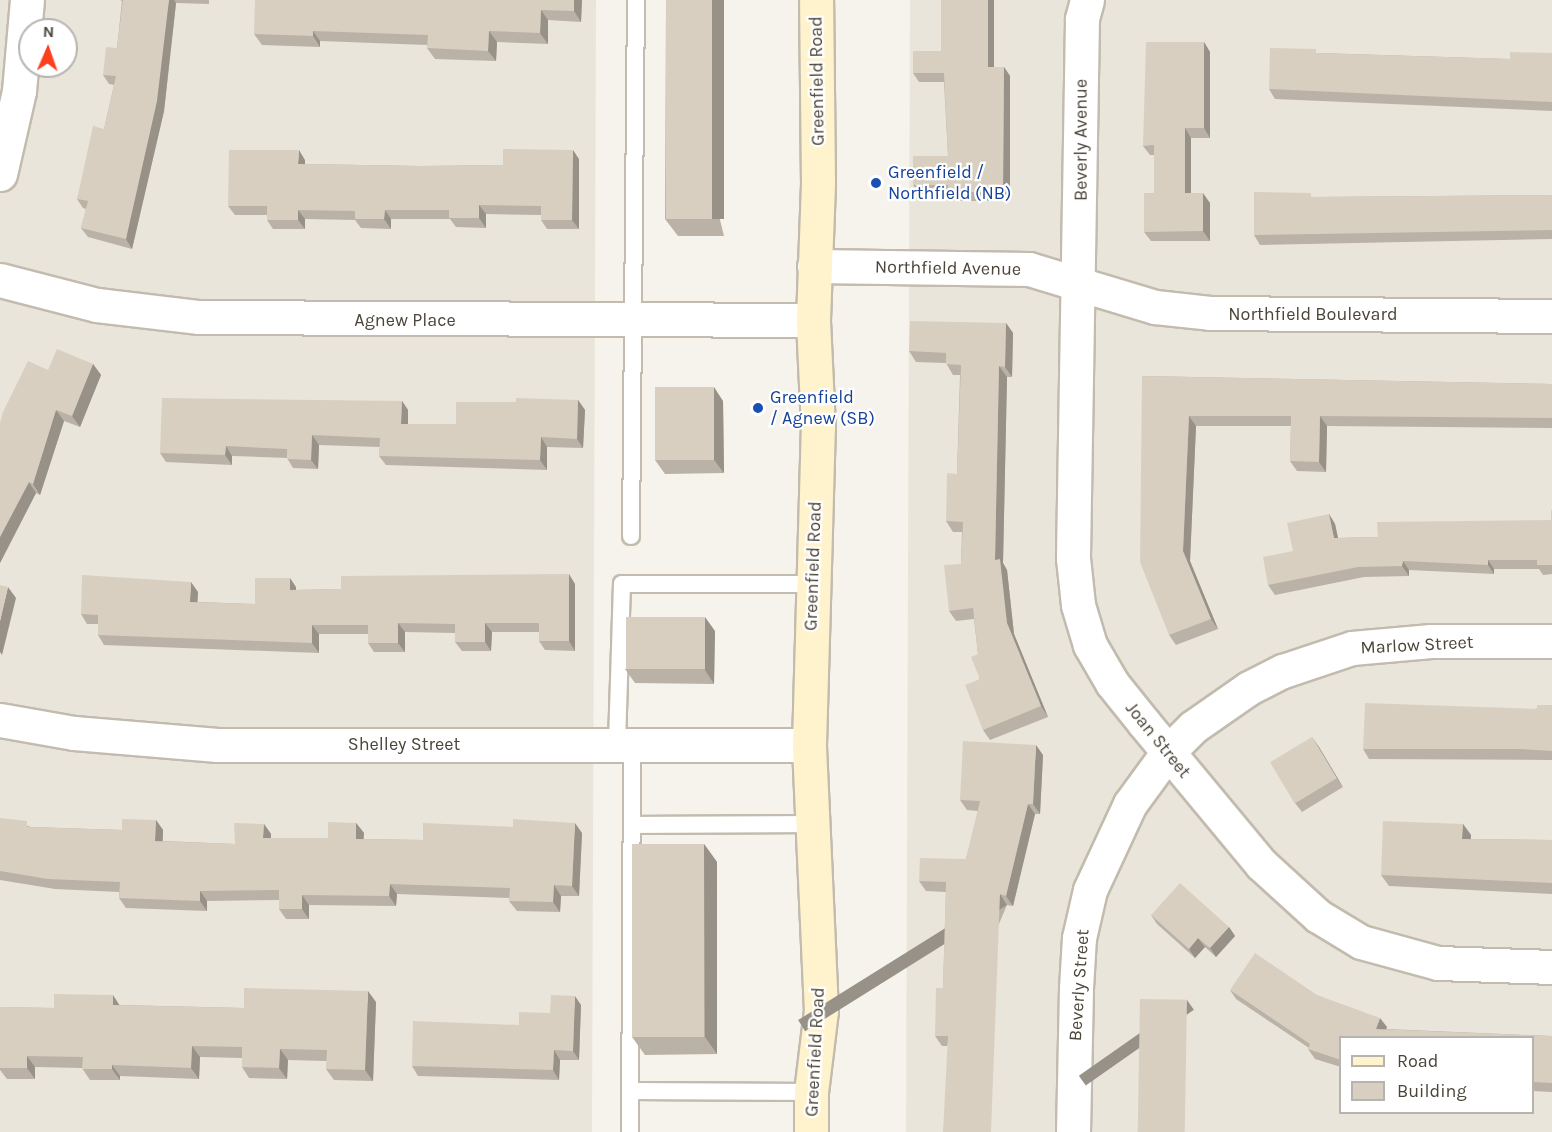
<!DOCTYPE html>
<html>
<head>
<meta charset="utf-8">
<style>
	body { margin:0 }
	#map { position:relative; width:1552px; height:1132px; overflow:hidden; background:#f6f3ec; font-family:Karla,sans-serif }
	div>[style] { position:absolute }
	[style*='--x'] { left:calc(var(--x)*1px); top:calc(var(--y)*1px); width:calc(var(--w)*1px); rotate:calc(var(--a)*1deg) }
	.residential>* { inset:0; background:#eae5da }
	.roads { filter:drop-shadow(2px 0 #c2bbae) drop-shadow(-2px 0 #c2bbae) drop-shadow(0 2px #c2bbae) drop-shadow(0 -2px #c2bbae) }
	.service>* { height:16px; margin:-8px; padding:0 8px; transform-origin:8px; border-radius:8px; background:#fff }
	.minor>* { height:33px; margin:-16.5px; padding:0 16.5px; transform-origin:16.5px; border-radius:16.5px; background:#fff }
	.secondary>* { height:33px; margin:-16.5px; padding:0 16.5px; transform-origin:16.5px; border-radius:16.5px; background:#fff3cd }
	.wall>* { inset:0; background:#bab2a6 }
	.shaded-wall>* { inset:0; background:#979187; transform-origin:0 0 }
	.building>* { inset:0; background:#d8cfc1; transform-origin:0 0 }
	.dots>* { width:16px; height:16px; translate:-50% -50%; box-sizing:border-box; border:3px solid #fff; border-radius:50% }
	span { translate:-50% -50%; white-space:nowrap; text-align:center; line-height:1.15; -webkit-text-stroke:4.5px #fff; paint-order:stroke }
	.street-label { font-size:18px; color:#4b4439 }
	.transit-label { font-size:18px; color:#164399 }
	.left { translate:0 -50%; text-align:left }
	.legend { position:absolute; left:1339px; top:1036px; width:195px; height:78px; box-sizing:border-box; background:#fff; border:2px solid #b7b4b0; margin:0; padding:8px 10px; list-style:none; font-size:18px; color:#4b4439 }
	.legend li { display:flex; align-items:center; gap:12px; height:30px }
	.legend b { width:30px; border:2px solid #b7b4b0 }
	.north { position:absolute; left:18px; top:18px; width:60px; height:60px; box-sizing:border-box; background:#fff; border:2px solid #b7b4b0; border-radius:50%; rotate:2deg; font-size:16px; font-weight:700; line-height:24px; text-align:center; color:#4b4439 }
	.north::after { content:''; display:block; margin:auto; width:21px; height:27px; background:#fc3f1d; clip-path:polygon(50% 0,100% 100%,50% 72%,0 100%) }
</style>
</head>
<body>
<div id="map">
	<div class="residential">
		<i style="clip-path:polygon(evenodd,0 0,596px 0,592px 1132px,0 1132px,0 0,30px 30px,66px 30px,66px 66px,30px 66px,30px 30px)"></i>
		<i style="clip-path:polygon(evenodd,910px 0,1552px 0,1552px 1132px,906px 1132px,910px 0,1340px 1038px,1532px 1038px,1532px 1112px,1340px 1112px,1340px 1038px)"></i>
	</div>
	<div class="roads">
		<div class="service">
			<i style="--x:631;--y:536;--w:536;--a:-89.47"></i>
			<i style="--x:617;--y:743;--w:159;--a:-88.2"></i>
			<i style="--x:622;--y:584;--w:190;--a:0"></i>
			<i style="--x:632;--y:825;--w:178;--a:-0.3"></i>
			<i style="--x:630;--y:1091;--w:181;--a:0.3"></i>
			<i style="--x:630;--y:1132;--w:389;--a:-89.7"></i>
		</div>
		<div class="minor">
			<i style="--x:1087;--y:0;--w:20;--a:105"></i>
			<i style="--x:1082;--y:19;--w:539;--a:90.96"></i>
			<i style="--x:1073;--y:558;--w:47;--a:83.9"></i>
			<i style="--x:1078;--y:605;--w:42;--a:73.3"></i>
			<i style="--x:1090;--y:645;--w:44;--a:59.9"></i>
			<i style="--x:1112;--y:683;--w:51;--a:51.3"></i>
			<i style="--x:1144;--y:723;--w:183;--a:50.3"></i>
			<i style="--x:1261;--y:864;--w:77;--a:42.4"></i>
			<i style="--x:1318;--y:916;--w:50;--a:31.2"></i>
			<i style="--x:1361;--y:942;--w:80;--a:15.3"></i>
			<i style="--x:1438;--y:963;--w:114;--a:2"></i>
			<i style="--x:0;--y:174;--w:85;--a:-77.1"></i>
			<i style="--x:19;--y:91;--w:91;--a:-85"></i>
			<i style="--x:814;--y:266;--w:215;--a:0.8"></i>
			<i style="--x:1029;--y:269;--w:132;--a:16.8"></i>
			<i style="--x:1155;--y:307;--w:55;--a:6.2"></i>
			<i style="--x:1210;--y:313;--w:342;--a:0.5"></i>
			<i style="--x:0;--y:280;--w:100;--a:14.5"></i>
			<i style="--x:97;--y:305;--w:103;--a:6.7"></i>
			<i style="--x:199;--y:317;--w:614;--a:0.28"></i>
			<i style="--x:0;--y:720;--w:75;--a:10"></i>
			<i style="--x:74;--y:733;--w:144;--a:4.8"></i>
			<i style="--x:218;--y:745;--w:591;--a:0"></i>
			<i style="--x:1073;--y:1132;--w:144;--a:-88.8"></i>
			<i style="--x:1076;--y:988;--w:50;--a:-86.6"></i>
			<i style="--x:1079;--y:938;--w:49;--a:-77.1"></i>
			<i style="--x:1090;--y:890;--w:95;--a:-65.1"></i>
			<i style="--x:1130;--y:804;--w:64;--a:-53.8"></i>
			<i style="--x:1168;--y:752;--w:35;--a:-45"></i>
			<i style="--x:1193;--y:727;--w:68;--a:-34.9"></i>
			<i style="--x:1249;--y:688;--w:38;--a:-27"></i>
			<i style="--x:1283;--y:671;--w:73;--a:-18.4"></i>
			<i style="--x:1352;--y:648;--w:79;--a:-5.1"></i>
			<i style="--x:1431;--y:641;--w:121;--a:0"></i>
		</div>
		<div class="secondary">
			<i style="--x:811;--y:1132;--w:40;--a:-90"></i>
			<i style="--x:811;--y:1092;--w:82;--a:-83"></i>
			<i style="--x:821;--y:1011;--w:266;--a:-92.6"></i>
			<i style="--x:809;--y:745;--w:318;--a:-88.4"></i>
			<i style="--x:818;--y:427;--w:107;--a:-92.7"></i>
			<i style="--x:813;--y:320;--w:137;--a:-87.9"></i>
			<i style="--x:818;--y:183;--w:183;--a:-90.6"></i>
		</div>
	</div>
	<div class="wall">
		<i style="clip-path:polygon(120px 0,209px 0,209px 4px,176px 3px,164px 111px,132px 249px,88px 237px,81px 228px,86px 209px,83px 208px,77px 199px,104px 129px,114px 85px,109px 84px,103px 75px,117px 48px,122px 1px)"></i>
		<i style="clip-path:polygon(582px 0,581px 22px,548px 20px,548px 44px,497px 42px,496px 61px,435px 59px,427px 48px,427px 45px,320px 41px,320px 47px,262px 45px,254px 34px)"></i>
		<i style="clip-path:polygon(666px 0,724px 236px,678px 236px,665px 219px)"></i>
		<i style="clip-path:polygon(994px 0,994px 67px,1004px 67px,1010px 76px,1010px 201px,954px 201px,950px 194px,920px 194px,913px 185px,948px 156px,944px 82px,919px 82px,913px 73px,941px 51px)"></i>
		<i style="clip-path:polygon(1204px 42px,1210px 52px,1210px 138px,1191px 138px,1191px 193px,1210px 203px,1210px 241px,1151px 241px,1144px 232px,1154px 193px,1154px 155px,1150px 155px,1143px 146px)"></i>
		<i style="clip-path:polygon(1318px 53px,1510px 59px,1552px 53px,1552px 111px,1275px 99px,1269px 89px)"></i>
		<i style="clip-path:polygon(579px 159px,579px 229px,547px 229px,541px 220px,541px 215px,486px 214px,486px 228px,456px 227px,450px 219px,391px 219px,391px 229px,361px 228px,355px 220px,305px 219px,305px 229px,273px 229px,267px 220px,267px 215px,235px 215px,228px 206px,305px 160px,305px 164px,421px 166px,503px 165px)"></i>
		<i style="clip-path:polygon(1552px 195px,1552px 239px,1260px 245px,1254px 235px,1314px 197px)"></i>
		<i style="clip-path:polygon(1006px 323px,1013px 333px,1012px 377px,1007px 377px,1003px 563px,1007px 570px,1014px 634px,1048px 717px,990px 740px,983px 730px,978px 654px,974px 619px,956px 621px,949px 611px,961px 564px,962px 532px,953px 532px,946px 521px,957px 474px,960px 375px,953px 375px,946px 363px,916px 362px,909px 351px)"></i>
		<i style="clip-path:polygon(93px 364px,101px 375px,80px 427px,64px 421px,40px 495px,36px 493px,0 563px,0 423px,48px 370px)"></i>
		<i style="clip-path:polygon(1142px 376px,1552px 384px,1552px 428px,1327px 426px,1326px 472px,1297px 471px,1290px 461px,1291px 426px,1196px 426px,1190px 561px,1218px 629px,1176px 645px,1169px 635px)"></i>
		<i style="clip-path:polygon(578px 400px,585px 410px,583px 448px,547px 447px,547px 470px,386px 465px,379px 456px,380px 447px,319px 445px,318px 469px,293px 468px,287px 458px,232px 456px,232px 465px,166px 462px,160px 453px,402px 401px,408px 410px,408px 424px,456px 424px,516px 402px)"></i>
		<i style="clip-path:polygon(723px 401px,724px 473px,665px 474px,655px 460px)"></i>
		<i style="clip-path:polygon(1552px 510px,1552px 574px,1543px 575px,1539px 569px,1494px 569px,1494px 574px,1409px 570px,1409px 576px,1364px 577px,1275px 595px,1268px 585px,1293px 551px,1329px 514px,1335px 524px,1338px 538px,1378px 537px,1551px 520px)"></i>
		<i style="clip-path:polygon(575px 584px,575px 651px,545px 650px,539px 641px,539px 632px,492px 632px,491px 651px,462px 651px,455px 642px,455px 633px,405px 632px,405px 652px,374px 652px,368px 643px,368px 634px,319px 634px,319px 653px,104px 645px,98px 635px,98px 624px,87px 624px,81px 614px,198px 592px,197px 602px,255px 604px,296px 587px,296px 590px,341px 589px)"></i>
		<i style="clip-path:polygon(715px 631px,714px 684px,635px 683px,625px 669px)"></i>
		<i style="clip-path:polygon(1552px 705px,1552px 760px,1369px 759px,1363px 749px)"></i>
		<i style="clip-path:polygon(1312px 737px,1343px 787px,1302px 812px,1295px 803px)"></i>
		<i style="clip-path:polygon(1043px 755px,1040px 814px,1035px 814px,1013px 906px,1007px 905px,947px 1046px,942px 1046px,935px 1036px,943px 988px,946px 892px,926px 891px,919px 881px,966px 859px,978px 811px,967px 810px,960px 800px)"></i>
		<i style="clip-path:polygon(0 818px,31px 827px,122px 830px,156px 820px,163px 830px,163px 841px,235px 844px,264px 824px,271px 834px,271px 838px,328px 838px,356px 823px,364px 833px,363px 839px,423px 840px,582px 833px,579px 896px,561px 896px,560px 912px,517px 911px,509px 901px,510px 898px,397px 894px,396px 906px,309px 905px,309px 919px,286px 919px,279px 909px,279px 900px,207px 901px,207px 911px,126px 908px,119px 898px,119px 892px,55px 889px,0 880px)"></i>
		<i style="clip-path:polygon(1463px 824px,1471px 835px,1470px 839px,1552px 840px,1552px 894px,1389px 886px,1381px 875px)"></i>
		<i style="clip-path:polygon(704px 844px,717px 862px,717px 1054px,645px 1055px,632px 1037px)"></i>
		<i style="clip-path:polygon(1151px 915px,1229px 927px,1235px 936px,1216px 957px,1205px 947px,1195px 958px,1157px 924px)"></i>
		<i style="clip-path:polygon(1230px 990px,1317px 995px,1387px 1027px,1386px 1029px,1552px 1036px,1552px 1092px,1533px 1091px,1533px 1038px,1341px 1038px,1341px 1067px,1315px 1059px,1308px 1049px,1309px 1048px,1236px 999px)"></i>
		<i style="clip-path:polygon(376px 1002px,373px 1081px,334px 1080px,326px 1069px,327px 1061px,288px 1060px,287px 1079px,249px 1078px,242px 1067px,242px 1058px,200px 1057px,199px 1079px,120px 1076px,120px 1080px,90px 1080px,82px 1068px,35px 1067px,35px 1079px,7px 1079px,0 1070px,0 1007px,54px 1008px,120px 1005px,244px 1008px)"></i>
		<i style="clip-path:polygon(581px 1005px,579px 1060px,560px 1060px,559px 1080px,418px 1076px,412px 1066px,550px 1013px)"></i>
	</div>
	<div class="shaded-wall">
		<i style="clip-path:polygon(169px 0,174px 0,176px 3px,164px 111px,132px 249px,126px 239px)"></i>
		<i style="clip-path:polygon(574px 0,582px 0,581px 22px,574px 11px)"></i>
		<i style="left:712px;top:0;width:12px;height:219px"></i>
		<i style="left:988px;top:0;width:6px;height:67px"></i>
		<i style="clip-path:polygon(541px 10px,548px 20px,548px 44px,540px 33px)"></i>
		<i style="clip-path:polygon(313px 31px,320px 41px,320px 47px,313px 36px)"></i>
		<i style="clip-path:polygon(489px 31px,497px 42px,496px 61px,488px 51px)"></i>
		<i style="clip-path:polygon(1204px 42px,1210px 52px,1210px 138px,1204px 128px)"></i>
		<i style="clip-path:polygon(1004px 67px,1010px 76px,1010px 201px,1003px 192px)"></i>
		<i style="clip-path:polygon(1185px 128px,1191px 138px,1191px 203px,1185px 193px)"></i>
		<i style="clip-path:polygon(299px 150px,305px 160px,305px 174px,298px 164px)"></i>
		<i style="clip-path:polygon(573px 150px,579px 159px,579px 229px,572px 220px)"></i>
		<i style="clip-path:polygon(1203px 193px,1210px 203px,1210px 241px,1203px 231px)"></i>
		<i style="clip-path:polygon(479px 205px,486px 214px,486px 228px,479px 218px)"></i>
		<i style="clip-path:polygon(298px 210px,305px 219px,305px 229px,298px 220px)"></i>
		<i style="clip-path:polygon(385px 210px,391px 219px,391px 229px,384px 219px)"></i>
		<i style="clip-path:polygon(1006px 323px,1013px 333px,1012px 377px,1005px 367px)"></i>
		<i style="clip-path:polygon(93px 364px,101px 375px,80px 427px,72px 416px)"></i>
		<i style="clip-path:polygon(999px 366px,1007px 377px,1003px 563px,1007px 570px,1014px 634px,1048px 717px,1041px 706px,1007px 623px,995px 560px)"></i>
		<i style="clip-path:polygon(714px 387px,723px 401px,724px 473px,714px 460px)"></i>
		<i style="clip-path:polygon(578px 400px,585px 410px,583px 448px,577px 439px)"></i>
		<i style="clip-path:polygon(402px 401px,408px 410px,408px 433px,401px 424px)"></i>
		<i style="clip-path:polygon(56px 410px,64px 421px,40px 495px,33px 484px)"></i>
		<i style="clip-path:polygon(1189px 416px,1196px 426px,1190px 561px,1218px 629px,1211px 619px,1183px 551px)"></i>
		<i style="clip-path:polygon(1320px 416px,1327px 426px,1326px 472px,1319px 462px)"></i>
		<i style="clip-path:polygon(312px 435px,319px 445px,318px 469px,311px 460px)"></i>
		<i style="clip-path:polygon(541px 437px,547px 447px,547px 470px,540px 460px)"></i>
		<i style="clip-path:polygon(226px 446px,232px 456px,232px 465px,225px 455px)"></i>
		<i style="clip-path:polygon(29px 482px,36px 493px,0 563px,0 537px)"></i>
		<i style="clip-path:polygon(1329px 514px,1335px 524px,1340px 547px,1334px 538px)"></i>
		<i style="clip-path:polygon(1488px 560px,1494px 569px,1494px 574px,1488px 565px)"></i>
		<i style="clip-path:polygon(1403px 561px,1409px 570px,1409px 576px,1402px 566px)"></i>
		<i style="clip-path:polygon(569px 574px,575px 584px,575px 651px,569px 641px)"></i>
		<i style="clip-path:polygon(290px 578px,296px 587px,296px 599px,290px 590px)"></i>
		<i style="clip-path:polygon(191px 582px,198px 592px,197px 611px,190px 602px)"></i>
		<i style="clip-path:polygon(8px 587px,16px 598px,2px 655px,0 652px,0 621px)"></i>
		<i style="clip-path:polygon(705px 617px,715px 631px,714px 684px,705px 670px)"></i>
		<i style="clip-path:polygon(398px 623px,405px 632px,405px 652px,398px 643px)"></i>
		<i style="clip-path:polygon(485px 623px,492px 632px,491px 651px,485px 642px)"></i>
		<i style="clip-path:polygon(312px 625px,319px 634px,319px 653px,312px 643px)"></i>
		<i style="clip-path:polygon(1312px 737px,1319px 747px,1343px 787px,1337px 778px)"></i>
		<i style="clip-path:polygon(1036px 745px,1043px 755px,1040px 814px,1033px 804px)"></i>
		<i style="clip-path:polygon(1028px 804px,1035px 814px,1013px 906px,1006px 896px)"></i>
		<i style="clip-path:polygon(156px 820px,163px 830px,162px 851px,155px 841px)"></i>
		<i style="clip-path:polygon(356px 823px,364px 833px,363px 849px,356px 839px)"></i>
		<i style="clip-path:polygon(575px 823px,582px 833px,579px 896px,572px 886px)"></i>
		<i style="clip-path:polygon(264px 824px,271px 834px,270px 848px,263px 838px)"></i>
		<i style="clip-path:polygon(1463px 824px,1471px 835px,1470px 850px,1462px 839px)"></i>
		<i style="clip-path:polygon(704px 844px,717px 862px,717px 1054px,705px 1037px)"></i>
		<i style="clip-path:polygon(390px 884px,397px 894px,396px 906px,389px 896px)"></i>
		<i style="clip-path:polygon(554px 885px,561px 896px,560px 912px,553px 902px)"></i>
		<i style="clip-path:polygon(200px 891px,207px 901px,207px 911px,200px 901px)"></i>
		<i style="left:1000px;top:894px;width:13px;height:238px;rotate:58deg"></i>
		<i style="clip-path:polygon(302px 895px,309px 905px,309px 919px,302px 909px)"></i>
		<i style="clip-path:polygon(1229px 927px,1235px 936px,1216px 957px,1210px 948px)"></i>
		<i style="clip-path:polygon(1198px 938px,1205px 947px,1195px 958px,1189px 949px)"></i>
		<i style="clip-path:polygon(368px 991px,376px 1002px,373px 1081px,365px 1070px)"></i>
		<i style="clip-path:polygon(113px 995px,120px 1006px,113px 1005px)"></i>
		<i style="clip-path:polygon(575px 996px,581px 1005px,579px 1060px,573px 1051px)"></i>
		<i style="left:1187px;top:1000px;width:12px;height:132px;rotate:55deg"></i>
		<i style="clip-path:polygon(1380px 1018px,1387px 1027px,1383px 1038px,1376px 1029px)"></i>
		<i style="clip-path:polygon(192px 1046px,200px 1057px,199px 1079px,191px 1068px)"></i>
		<i style="clip-path:polygon(280px 1049px,288px 1060px,287px 1079px,279px 1068px)"></i>
		<i style="clip-path:polygon(554px 1050px,560px 1060px,559px 1080px,553px 1070px)"></i>
		<i style="clip-path:polygon(27px 1056px,35px 1067px,35px 1079px,27px 1068px)"></i>
		<i style="clip-path:polygon(112px 1065px,120px 1076px,120px 1080px,112px 1069px)"></i>
	</div>
	<div class="building">
		<i style="clip-path:polygon(123px 0,169px 0,157px 101px,126px 239px,81px 228px,88px 201px,77px 199px,93px 126px,104px 129px,116px 76px,103px 75px,106px 47px,117px 48px)"></i>
		<i style="clip-path:polygon(255px 0,574px 0,574px 11px,541px 10px,540px 33px,489px 31px,488px 51px,427px 48px,428px 35px,313px 31px,313px 36px,254px 34px)"></i>
		<i style="left:666px;top:0;width:46px;height:219px"></i>
		<i style="clip-path:polygon(941px 0,988px 0,988px 67px,1004px 67px,1003px 192px,948px 192px,948px 185px,913px 185px,913px 156px,948px 156px,944px 73px,913px 73px,913px 51px,941px 51px)"></i>
		<i style="clip-path:polygon(1146px 42px,1204px 42px,1204px 128px,1185px 128px,1185px 193px,1203px 193px,1203px 231px,1144px 232px,1144px 193px,1154px 193px,1154px 145px,1143px 146px)"></i>
		<i style="clip-path:polygon(1270px 48px,1316px 49px,1316px 53px,1510px 59px,1510px 52px,1552px 53px,1552px 102px,1269px 89px)"></i>
		<i style="clip-path:polygon(503px 149px,573px 150px,572px 220px,541px 220px,541px 206px,479px 205px,479px 218px,449px 218px,449px 210px,385px 210px,384px 219px,355px 219px,355px 211px,298px 210px,298px 220px,267px 220px,267px 206px,228px 206px,229px 150px,299px 150px,298px 164px,421px 166px,503px 165px)"></i>
		<i style="clip-path:polygon(1254px 192px,1311px 193px,1311px 197px,1552px 195px,1552px 230px,1254px 235px)"></i>
		<i style="clip-path:polygon(910px 321px,1006px 323px,1005px 367px,999px 366px,995px 560px,1000px 559px,1007px 623px,1041px 706px,983px 730px,965px 685px,980px 679px,971px 657px,978px 654px,973px 608px,949px 611px,944px 565px,961px 564px,963px 522px,946px 521px,947px 473px,957px 474px,961px 365px,946px 364px,946px 353px,909px 351px)"></i>
		<i style="clip-path:polygon(57px 349px,93px 364px,72px 416px,56px 410px,33px 484px,29px 482px,0 537px,0 423px,3px 412px,28px 361px,48px 370px)"></i>
		<i style="clip-path:polygon(1142px 376px,1552px 384px,1552px 418px,1320px 416px,1319px 462px,1290px 461px,1291px 416px,1189px 416px,1183px 551px,1211px 619px,1169px 635px,1140px 562px)"></i>
		<i style="left:714px;top:387px;width:73px;height:59px;rotate:90deg"></i>
		<i style="clip-path:polygon(162px 398px,402px 401px,401px 424px,456px 424px,456px 402px,516px 402px,516px 398px,578px 400px,577px 439px,541px 437px,540px 460px,379px 456px,380px 438px,312px 435px,311px 460px,287px 459px,287px 449px,226px 446px,225px 455px,160px 453px)"></i>
		<i style="clip-path:polygon(1551px 510px,1552px 510px,1552px 565px,1537px 565px,1537px 560px,1488px 560px,1488px 565px,1403px 561px,1402px 566px,1358px 567px,1268px 585px,1263px 557px,1293px 551px,1287px 523px,1329px 514px,1334px 538px,1378px 537px,1377px 522px,1551px 520px)"></i>
		<i style="clip-path:polygon(569px 574px,569px 641px,539px 641px,539px 623px,485px 623px,485px 642px,455px 642px,455px 624px,398px 623px,398px 643px,368px 643px,368px 625px,312px 625px,312px 643px,98px 635px,98px 615px,81px 614px,82px 575px,191px 582px,190px 602px,255px 604px,255px 578px,290px 578px,290px 590px,341px 589px,341px 576px)"></i>
		<i style="clip-path:polygon(0 585px,8px 587px,0 621px)"></i>
		<i style="left:626px;top:617px;width:79px;height:52px"></i>
		<i style="clip-path:polygon(1365px 703px,1537px 709px,1537px 705px,1552px 705px,1552px 751px,1521px 749px,1363px 749px)"></i>
		<i style="left:1312px;top:737px;width:48px;height:49px;rotate:59deg"></i>
		<i style="clip-path:polygon(963px 741px,1036px 745px,1033px 804px,1028px 804px,1006px 896px,1000px 894px,991px 1132px,943px 1132px,948px 1036px,935px 1036px,936px 988px,943px 988px,946px 882px,919px 881px,920px 858px,966px 859px,980px 801px,960px 800px)"></i>
		<i style="clip-path:polygon(0 818px,27px 821px,27px 827px,122px 830px,122px 819px,156px 820px,155px 841px,235px 844px,234px 823px,264px 824px,263px 838px,328px 838px,328px 822px,356px 823px,356px 839px,423px 840px,423px 823px,513px 827px,513px 819px,575px 823px,572px 886px,554px 885px,553px 902px,509px 901px,510px 888px,390px 884px,389px 896px,302px 895px,302px 909px,279px 909px,279px 890px,200px 891px,200px 901px,119px 898px,120px 882px,48px 879px,0 871px)"></i>
		<i style="clip-path:polygon(1383px 821px,1463px 824px,1462px 839px,1552px 840px,1552px 883px,1381px 875px)"></i>
		<i style="left:704px;top:844px;width:193px;height:72px;rotate:90deg"></i>
		<i style="clip-path:polygon(1180px 883px,1229px 927px,1210px 948px,1198px 938px,1189px 949px,1151px 915px)"></i>
		<i style="clip-path:polygon(1255px 953px,1317px 995px,1380px 1018px,1376px 1029px,1552px 1036px,1552px 1083px,1533px 1082px,1533px 1038px,1341px 1038px,1341px 1060px,1308px 1049px,1310px 1044px,1230px 990px)"></i>
		<i style="clip-path:polygon(244px 988px,368px 991px,365px 1070px,326px 1069px,327px 1050px,280px 1049px,279px 1068px,242px 1067px,242px 1047px,192px 1046px,191px 1068px,112px 1065px,112px 1069px,82px 1069px,83px 1057px,27px 1056px,27px 1068px,0 1068px,0 1007px,54px 1008px,54px 994px,113px 995px,113px 1005px,244px 1008px)"></i>
		<i style="clip-path:polygon(551px 995px,575px 996px,573px 1051px,554px 1050px,553px 1070px,412px 1066px,413px 1021px,519px 1025px,519px 1012px,550px 1013px)"></i>
		<i style="left:1140px;top:999px;width:47px;height:133px;rotate:1deg"></i>
	</div>
	<div class="dots">
		<i style="left:876px;top:183px;background:#1a4fb4"></i>
		<i style="left:758px;top:408px;background:#1a4fb4"></i>
	</div>
	<div class="street-label">
		<span style="left:817px;top:81px;rotate:-91deg">Greenfield Road</span>
		<span style="left:1081px;top:140px;rotate:-90deg">Beverly Avenue</span>
		<span style="left:948px;top:268px;rotate:1deg">Northfield Avenue</span>
		<span style="left:1313px;top:314px">Northfield Boulevard</span>
		<span style="left:405px;top:320px">Agnew Place</span>
		<span style="left:813px;top:566px;rotate:-88deg">Greenfield Road</span>
		<span style="left:1417px;top:645px;rotate:-3deg">Marlow Street</span>
		<span style="left:1158px;top:740px;rotate:51deg">Joan Street</span>
		<span style="left:404px;top:744px">Shelley Street</span>
		<span style="left:1079px;top:985px;rotate:-86deg">Beverly Street</span>
		<span style="left:815px;top:1052px;rotate:-87deg">Greenfield Road</span>
	</div>
	<div class="transit-label">
		<span class="left" style="left:888px;top:183px">Greenfield /<br>Northfield (NB)</span>
		<span class="left" style="left:770px;top:408px">Greenfield<br>/ Agnew (SB)</span>
	</div>
	<ul class="legend">
	<li><b style="height:8px;background:#fff3cd"></b>Road</li>
	<li><b style="height:16px;background:#d8cfc1"></b>Building</li>
	</ul>
	<div class="north">N</div>
</div>
</body>
</html>
